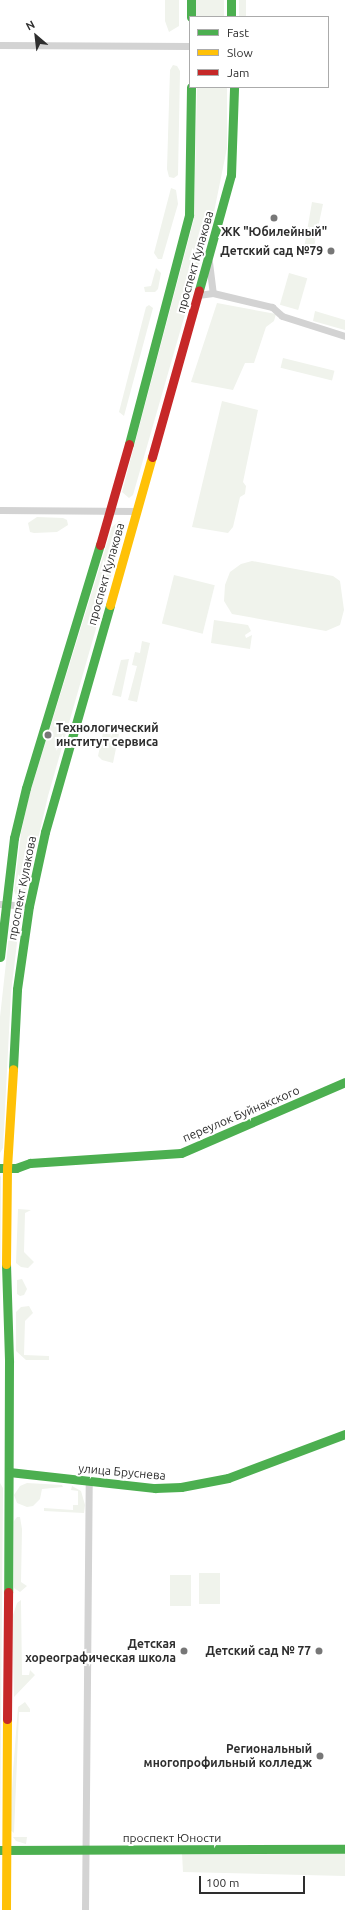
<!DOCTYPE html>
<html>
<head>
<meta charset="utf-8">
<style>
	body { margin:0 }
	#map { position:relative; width:345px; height:1910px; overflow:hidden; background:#fff; font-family:Ubuntu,sans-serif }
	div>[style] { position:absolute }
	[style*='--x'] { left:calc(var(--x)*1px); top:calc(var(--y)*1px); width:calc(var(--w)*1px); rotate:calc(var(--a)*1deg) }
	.green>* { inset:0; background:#f0f3ec; transform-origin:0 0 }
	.street>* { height:7px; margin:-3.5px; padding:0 3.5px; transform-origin:3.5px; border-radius:3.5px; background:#d3d3d3 }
	.fast>* { height:9px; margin:-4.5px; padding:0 4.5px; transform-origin:4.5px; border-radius:4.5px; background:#4caf50 }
	.slow>* { height:9px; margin:-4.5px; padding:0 4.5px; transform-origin:4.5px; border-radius:4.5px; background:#ffc107 }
	.jam>* { height:9px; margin:-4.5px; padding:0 4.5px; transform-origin:4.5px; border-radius:4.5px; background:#c62828 }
	.dots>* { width:11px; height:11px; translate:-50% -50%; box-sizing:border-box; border:2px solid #fff; border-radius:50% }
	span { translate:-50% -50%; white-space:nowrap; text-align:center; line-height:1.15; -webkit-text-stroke:4px #fff; paint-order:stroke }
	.poi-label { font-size:12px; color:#2e2e2e; font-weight:700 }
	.right { translate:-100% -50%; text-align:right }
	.left { translate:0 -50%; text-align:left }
	.street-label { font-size:12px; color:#2e2e2e }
	.legend { position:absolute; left:189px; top:16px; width:140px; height:72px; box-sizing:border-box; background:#fff; border:1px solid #ababab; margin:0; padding:5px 7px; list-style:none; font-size:12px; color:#2e2e2e }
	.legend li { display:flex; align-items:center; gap:8px; height:20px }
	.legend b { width:20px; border:1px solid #ababab }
	.north { position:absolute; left:16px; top:16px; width:40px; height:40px; -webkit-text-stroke:3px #fff; paint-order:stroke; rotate:332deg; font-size:11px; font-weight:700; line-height:16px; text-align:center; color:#2e2e2e }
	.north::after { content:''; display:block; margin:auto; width:14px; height:18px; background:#2e2e2e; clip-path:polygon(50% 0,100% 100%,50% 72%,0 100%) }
	.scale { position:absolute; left:199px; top:1876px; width:106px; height:18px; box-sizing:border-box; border:2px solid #2e2e2e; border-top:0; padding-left:5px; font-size:12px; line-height:14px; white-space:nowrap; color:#2e2e2e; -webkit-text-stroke:3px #fff; paint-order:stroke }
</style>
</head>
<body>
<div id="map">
	<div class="green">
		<i style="clip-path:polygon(165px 0,179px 0,179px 26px,169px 32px,165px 21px)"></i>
		<i style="left:195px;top:0;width:29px;height:17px"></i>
		<i style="left:239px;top:0;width:7px;height:17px"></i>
		<i style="clip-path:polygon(173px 65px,177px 66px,180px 71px,178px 175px,174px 178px,169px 177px,167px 169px,170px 70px)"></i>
		<i style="clip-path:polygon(197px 87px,227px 87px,227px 148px,213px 217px,133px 495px,129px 498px,122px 492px,194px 219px)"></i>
		<i style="clip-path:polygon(171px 188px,176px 190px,178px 204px,162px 259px,158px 259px,154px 253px)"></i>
		<i style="clip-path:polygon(312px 202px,323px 204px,312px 256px,303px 254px)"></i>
		<i style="clip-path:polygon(156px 268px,161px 273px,158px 289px,155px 292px,145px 292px,144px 287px,151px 286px)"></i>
		<i style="left:289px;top:273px;width:19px;height:33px;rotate:16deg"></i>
		<i style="clip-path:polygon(217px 303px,276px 314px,274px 321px,266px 327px,254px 363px,245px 363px,233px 390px,191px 382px)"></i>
		<i style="clip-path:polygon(149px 305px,153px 308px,124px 416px,119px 412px,146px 307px)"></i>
		<i style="clip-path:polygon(315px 311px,345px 320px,345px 330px,313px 321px)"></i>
		<i style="left:283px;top:358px;width:53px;height:10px;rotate:14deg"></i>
		<i style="clip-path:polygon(222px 401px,258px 410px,243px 482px,246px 486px,245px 494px,240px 497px,233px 527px,228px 533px,192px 527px)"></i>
		<i style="clip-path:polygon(37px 517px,63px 518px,67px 520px,68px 525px,57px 532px,34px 533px,30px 532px,28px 523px)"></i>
		<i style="clip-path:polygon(119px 521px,123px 523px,124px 531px,48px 796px,25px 895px,18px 899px,14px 891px,21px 833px,29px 796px,112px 527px)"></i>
		<i style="clip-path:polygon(252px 561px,333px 576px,340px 581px,344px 610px,340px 625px,326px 631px,232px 614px,224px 601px,225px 585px,230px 572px,241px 564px)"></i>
		<i style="left:174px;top:575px;width:42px;height:50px;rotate:14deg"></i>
		<i style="clip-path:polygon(214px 620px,248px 625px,251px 631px,245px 635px,246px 638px,252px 635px,250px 649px,211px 643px)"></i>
		<i style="clip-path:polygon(142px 641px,150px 643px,137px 702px,128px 700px,137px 666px,132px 665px,135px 652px,140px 653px)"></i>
		<i style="clip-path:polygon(129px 659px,121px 697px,112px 695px,121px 660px)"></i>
		<i style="clip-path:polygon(109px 726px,120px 729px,113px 763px,102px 760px,98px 756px,104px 728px)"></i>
		<i style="clip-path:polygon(15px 923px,19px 926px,11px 993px,3px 1148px,0 1153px,0 1017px,10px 926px)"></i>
		<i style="clip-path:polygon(0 1175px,1px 1177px,0 1335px)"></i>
		<i style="clip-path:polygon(18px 1209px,31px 1210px,25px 1213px,24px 1252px,34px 1262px,28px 1268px,21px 1267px,16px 1263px)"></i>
		<i style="clip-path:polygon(22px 1279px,27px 1289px,24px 1295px,20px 1296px,17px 1294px,17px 1280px)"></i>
		<i style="clip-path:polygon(29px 1306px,33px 1313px,25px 1321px,24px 1355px,49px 1356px,49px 1360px,26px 1360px,16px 1351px,16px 1312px,21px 1307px)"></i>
		<i style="clip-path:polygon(0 1483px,3px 1488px,0 1839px)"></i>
		<i style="clip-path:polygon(27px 1483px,62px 1485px,63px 1487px,42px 1489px,40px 1499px,33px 1506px,27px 1507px,17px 1503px,14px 1495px,20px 1486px)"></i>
		<i style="clip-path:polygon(72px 1486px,81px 1491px,85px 1505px,84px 1513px,44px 1511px,44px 1508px,73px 1510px,73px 1505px,78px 1505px,78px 1491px,71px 1490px)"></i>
		<i style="clip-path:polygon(17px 1517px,20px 1517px,22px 1529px,21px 1582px,27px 1586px,20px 1592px,14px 1588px,14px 1521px)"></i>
		<i style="left:199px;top:1573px;width:21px;height:31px"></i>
		<i style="left:170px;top:1575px;width:21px;height:31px"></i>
		<i style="clip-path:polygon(21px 1600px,22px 1675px,29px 1675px,30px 1670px,35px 1675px,14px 1697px,12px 1618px,17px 1603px)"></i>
		<i style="clip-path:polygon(25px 1702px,30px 1709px,30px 1712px,19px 1712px,14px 1833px,10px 1830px,13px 1772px,18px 1707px)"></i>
		<i style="clip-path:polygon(13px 1837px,27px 1837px,26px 1844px,16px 1841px)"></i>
		<i style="clip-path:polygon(182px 1853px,345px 1853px,345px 1876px,183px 1872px)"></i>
	</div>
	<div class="street">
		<i style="--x:0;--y:45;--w:190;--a:0.3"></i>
		<i style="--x:209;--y:262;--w:31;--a:83"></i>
		<i style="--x:198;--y:295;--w:15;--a:-8"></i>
		<i style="--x:213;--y:293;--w:61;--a:13.3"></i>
		<i style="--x:272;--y:307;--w:13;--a:42"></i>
		<i style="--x:282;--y:316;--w:66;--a:17.6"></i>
		<i style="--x:0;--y:510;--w:136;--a:0.4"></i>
		<i style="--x:0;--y:904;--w:29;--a:4"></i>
		<i style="--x:85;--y:1910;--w:429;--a:-89.5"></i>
	</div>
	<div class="fast">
		<i style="--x:191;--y:0;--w:17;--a:90"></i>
		<i style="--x:231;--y:0;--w:17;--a:90"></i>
		<i style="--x:199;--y:290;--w:119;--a:-74.5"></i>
		<i style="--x:231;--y:175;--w:88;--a:-88"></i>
		<i style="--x:129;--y:444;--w:237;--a:-75.3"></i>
		<i style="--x:189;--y:215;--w:128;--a:-89.1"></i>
		<i style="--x:0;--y:957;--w:120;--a:-83.3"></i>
		<i style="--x:14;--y:838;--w:51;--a:-76.5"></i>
		<i style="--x:26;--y:788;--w:254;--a:-73.1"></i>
		<i style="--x:13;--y:1069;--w:80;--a:-87.1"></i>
		<i style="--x:17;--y:989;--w:84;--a:-81.8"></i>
		<i style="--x:29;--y:906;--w:76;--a:-77.8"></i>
		<i style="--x:45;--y:832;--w:236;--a:-74"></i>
		<i style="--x:0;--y:1168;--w:16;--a:0"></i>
		<i style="--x:16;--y:1168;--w:15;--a:-20"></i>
		<i style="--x:30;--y:1163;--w:151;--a:-3.8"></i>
		<i style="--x:181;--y:1153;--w:179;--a:-23.4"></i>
		<i style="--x:6;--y:1264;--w:98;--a:88.2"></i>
		<i style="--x:9;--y:1362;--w:230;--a:90.2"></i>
		<i style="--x:9;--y:1472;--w:147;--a:6.3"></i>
		<i style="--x:155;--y:1488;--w:26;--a:-2"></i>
		<i style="--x:181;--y:1487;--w:48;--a:-10.8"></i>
		<i style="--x:228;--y:1478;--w:125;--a:-20.6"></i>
		<i style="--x:0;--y:1850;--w:345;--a:-0.2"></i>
	</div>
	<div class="slow">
		<i style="--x:110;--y:605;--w:154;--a:-74.2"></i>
		<i style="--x:6;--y:1264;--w:96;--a:-89.4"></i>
		<i style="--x:7;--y:1168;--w:99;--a:-86.5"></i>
		<i style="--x:6;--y:1910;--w:191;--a:-89.7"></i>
	</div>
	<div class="jam">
		<i style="--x:152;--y:457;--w:173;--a:-74.3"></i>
		<i style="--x:100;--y:545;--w:105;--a:-74"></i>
		<i style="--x:7;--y:1719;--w:127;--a:-89.5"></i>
	</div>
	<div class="dots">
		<i style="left:274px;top:218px;background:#777"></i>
		<i style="left:331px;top:251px;background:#777"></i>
		<i style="left:48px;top:735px;background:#777"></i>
		<i style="left:184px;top:1651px;background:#777"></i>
		<i style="left:319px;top:1651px;background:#777"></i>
		<i style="left:320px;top:1756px;background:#777"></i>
	</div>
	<div class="poi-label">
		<span style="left:274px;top:232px">ЖК "Юбилейный"</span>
		<span class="right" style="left:323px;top:251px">Детский сад №79</span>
		<span class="left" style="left:56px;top:735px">Технологический<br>институт сервиса</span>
		<span class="right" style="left:176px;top:1651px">Детская<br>хореографическая школа</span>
		<span class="right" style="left:311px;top:1651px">Детский сад № 77</span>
		<span class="right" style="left:312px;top:1756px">Региональный<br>многопрофильный колледж</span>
	</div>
	<div class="street-label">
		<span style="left:195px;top:262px;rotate:-74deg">проспект Кулакова</span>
		<span style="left:106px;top:574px;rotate:-74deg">проспект Кулакова</span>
		<span style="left:22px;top:888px;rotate:-79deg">проспект Кулакова</span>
		<span style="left:241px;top:1114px;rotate:-23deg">переулок Буйнакского</span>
		<span style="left:122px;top:1472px;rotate:5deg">улица Бруснева</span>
		<span style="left:172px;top:1838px">проспект Юности</span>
	</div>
	<ul class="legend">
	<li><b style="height:5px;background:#4caf50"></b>Fast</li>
	<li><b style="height:5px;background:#ffc107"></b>Slow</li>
	<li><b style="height:5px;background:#c62828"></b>Jam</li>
	</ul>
	<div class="north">N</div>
	<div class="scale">100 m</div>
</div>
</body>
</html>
